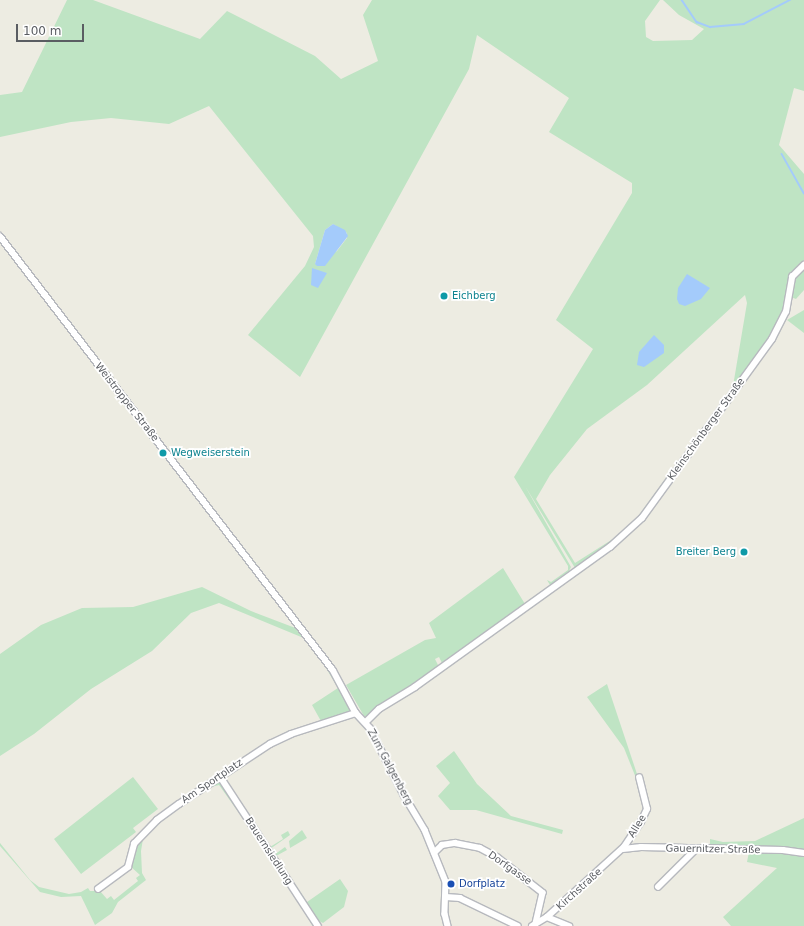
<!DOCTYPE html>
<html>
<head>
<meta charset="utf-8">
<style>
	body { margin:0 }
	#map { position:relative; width:804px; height:926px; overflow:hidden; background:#edece2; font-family:"DejaVu Sans",sans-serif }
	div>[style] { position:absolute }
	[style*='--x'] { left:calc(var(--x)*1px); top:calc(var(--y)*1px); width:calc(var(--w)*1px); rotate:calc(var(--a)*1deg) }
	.green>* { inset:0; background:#bfe4c4 }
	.water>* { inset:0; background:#a4cbfb }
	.stream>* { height:1.5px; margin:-0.75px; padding:0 0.75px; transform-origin:0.75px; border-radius:0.75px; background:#a4cbfb }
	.roads { filter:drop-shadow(1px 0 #b7b9be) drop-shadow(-1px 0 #b7b9be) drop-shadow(0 1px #b7b9be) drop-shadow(0 -1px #b7b9be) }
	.minor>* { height:5.5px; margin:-2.75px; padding:0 2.75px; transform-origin:2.75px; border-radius:2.75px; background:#fff }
	.dots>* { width:11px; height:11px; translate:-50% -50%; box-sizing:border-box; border:2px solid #fff; border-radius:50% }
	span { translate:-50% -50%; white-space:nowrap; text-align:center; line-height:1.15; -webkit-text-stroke:3.5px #fff; paint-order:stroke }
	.culture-label { font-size:10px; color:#0d838f }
	.left { translate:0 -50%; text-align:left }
	.right { translate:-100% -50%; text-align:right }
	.street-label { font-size:10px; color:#5a5d62 }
	.transit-label { font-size:10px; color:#164399 }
	.scale { position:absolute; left:16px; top:24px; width:68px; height:18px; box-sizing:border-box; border:2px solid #5a5d62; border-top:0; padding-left:5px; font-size:12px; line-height:14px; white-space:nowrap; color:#5a5d62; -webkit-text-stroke:3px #fff; paint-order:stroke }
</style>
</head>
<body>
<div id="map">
	<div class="green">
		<i style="clip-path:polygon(evenodd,67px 0,93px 0,200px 39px,227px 11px,315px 56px,341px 79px,378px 61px,363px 15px,372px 0,660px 0,645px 21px,646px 37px,653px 41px,692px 40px,704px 29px,679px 15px,663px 0,804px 0,804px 91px,794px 88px,779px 145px,804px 174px,804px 260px,791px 274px,784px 310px,764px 347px,648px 507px,633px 525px,601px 551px,575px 568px,525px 486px,571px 567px,569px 571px,550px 585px,547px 580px,551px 582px,568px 570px,568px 566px,514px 477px,593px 349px,556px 320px,632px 193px,632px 183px,549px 132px,569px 98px,477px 35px,469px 69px,300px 377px,248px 335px,305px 266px,314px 247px,313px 236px,209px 106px,169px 124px,111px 118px,71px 122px,0 137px,0 95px,22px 92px,67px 0,333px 224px,347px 233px,347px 238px,337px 251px,315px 264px,325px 230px,333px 224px,67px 0,745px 295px,747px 303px,733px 386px,639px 515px,616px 537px,575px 563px,536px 499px,550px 475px,587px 429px,647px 385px,745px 295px)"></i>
		<i style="clip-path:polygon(804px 270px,804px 290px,796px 299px,791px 297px,796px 276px)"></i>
		<i style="clip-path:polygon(804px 310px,804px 333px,787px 320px)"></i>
		<i style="clip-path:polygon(503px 568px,525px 604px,447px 661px,442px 663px,439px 657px,435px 659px,439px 667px,367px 716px,364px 716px,346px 685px,425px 640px,436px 638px,429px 623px)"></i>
		<i style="clip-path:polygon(202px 587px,251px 611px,298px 629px,328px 665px,352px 711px,328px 721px,324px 719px,322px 723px,312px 705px,338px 688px,315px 650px,306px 639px,219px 603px,191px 613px,152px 651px,91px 689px,34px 734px,0 756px,0 654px,41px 625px,82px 608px,133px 607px)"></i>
		<i style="clip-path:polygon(607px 684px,638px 777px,636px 778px,624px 748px,587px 697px)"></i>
		<i style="clip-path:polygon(454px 751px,477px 784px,511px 816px,563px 830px,562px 834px,476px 810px,450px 810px,438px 796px,450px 783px,436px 766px)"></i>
		<i style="clip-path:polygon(226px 774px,227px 781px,270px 847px,283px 839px,281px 835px,288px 831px,290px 835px,270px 849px,224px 778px)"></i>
		<i style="clip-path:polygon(133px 777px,158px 809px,133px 828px,136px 832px,81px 874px,54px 839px)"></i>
		<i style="clip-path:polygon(215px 781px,220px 781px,226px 788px,316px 926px,313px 926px,266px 851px,219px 785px,207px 788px,151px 829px,143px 839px,141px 851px,142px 873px,146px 880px,118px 902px,112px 913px,95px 925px,81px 896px,61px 897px,40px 892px,0 846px,0 843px,30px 880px,39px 887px,69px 894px,81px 892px,88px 888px,90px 891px,100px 891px,107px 899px,111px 896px,114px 900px,138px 881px,136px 878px,140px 875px,130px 866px,136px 845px,141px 837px,165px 815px)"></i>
		<i style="clip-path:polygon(804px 818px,804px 849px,710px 848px,710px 839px,723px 842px,755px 841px)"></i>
		<i style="clip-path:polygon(302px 830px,307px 838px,290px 848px,289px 841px)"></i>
		<i style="clip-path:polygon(285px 847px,287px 850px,276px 856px,307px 902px,340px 879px,348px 891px,344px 907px,323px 923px,319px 921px,306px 903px,274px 855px)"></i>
		<i style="clip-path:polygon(749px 852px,804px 855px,804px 926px,731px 926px,723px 917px,777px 868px,747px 862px)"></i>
	</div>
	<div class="water">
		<i style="clip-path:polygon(333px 224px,345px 230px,348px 236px,325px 266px,317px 266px,315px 264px,325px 230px)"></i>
		<i style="clip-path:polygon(312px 268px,327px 273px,318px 288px,311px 285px)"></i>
		<i style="clip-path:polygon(687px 274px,710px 288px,701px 299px,685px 306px,679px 304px,677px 299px,678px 288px)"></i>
		<i style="clip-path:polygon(654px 335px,664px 345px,664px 353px,644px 367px,637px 365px,639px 352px)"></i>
	</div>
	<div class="stream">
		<i style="--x:682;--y:0;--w:27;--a:56"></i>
		<i style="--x:697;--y:22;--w:14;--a:21"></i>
		<i style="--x:710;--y:27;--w:34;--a:-5"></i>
		<i style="--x:744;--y:24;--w:52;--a:-27.6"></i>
		<i style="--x:782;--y:154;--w:45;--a:60.6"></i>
	</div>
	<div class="roads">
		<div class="minor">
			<i style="--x:0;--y:236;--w:547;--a:52.5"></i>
			<i style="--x:333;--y:670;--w:49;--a:61.9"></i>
			<i style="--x:356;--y:713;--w:21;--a:47"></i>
			<i style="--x:370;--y:728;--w:75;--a:63.1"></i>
			<i style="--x:404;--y:795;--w:41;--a:59"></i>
			<i style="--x:425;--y:830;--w:56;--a:68"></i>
			<i style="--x:446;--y:882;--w:32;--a:92"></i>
			<i style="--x:445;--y:914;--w:12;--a:76"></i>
			<i style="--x:366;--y:722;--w:18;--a:-45"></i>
			<i style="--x:379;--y:709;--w:42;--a:-31.4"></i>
			<i style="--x:415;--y:687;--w:240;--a:-35.7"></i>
			<i style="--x:610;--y:547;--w:43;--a:-42.2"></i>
			<i style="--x:642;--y:518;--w:221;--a:-54"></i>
			<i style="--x:772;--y:339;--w:30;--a:-63"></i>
			<i style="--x:786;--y:312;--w:36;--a:-80"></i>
			<i style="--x:792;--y:277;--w:17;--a:-45"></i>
			<i style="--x:220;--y:776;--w:179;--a:56.8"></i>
			<i style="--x:623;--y:849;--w:18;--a:-6"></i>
			<i style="--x:641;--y:847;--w:142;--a:1.2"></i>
			<i style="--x:783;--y:850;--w:21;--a:8"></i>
			<i style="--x:434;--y:853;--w:11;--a:-45"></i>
			<i style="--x:442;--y:845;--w:13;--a:-9"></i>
			<i style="--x:455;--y:843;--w:25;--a:11"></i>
			<i style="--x:480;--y:848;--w:19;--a:28"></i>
			<i style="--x:497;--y:857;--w:58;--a:38"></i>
			<i style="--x:543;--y:893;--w:32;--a:103"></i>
			<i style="--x:658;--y:887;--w:52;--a:-45"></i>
			<i style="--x:98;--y:889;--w:37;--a:-36"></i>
			<i style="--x:128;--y:867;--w:24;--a:-75"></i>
			<i style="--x:134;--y:844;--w:33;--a:-46"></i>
			<i style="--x:157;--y:820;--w:27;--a:-36"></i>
			<i style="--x:179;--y:804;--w:109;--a:-33.4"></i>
			<i style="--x:270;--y:744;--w:23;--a:-25"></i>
			<i style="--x:291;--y:734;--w:68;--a:-17.9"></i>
			<i style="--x:446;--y:897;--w:14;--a:4"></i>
			<i style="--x:460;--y:898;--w:64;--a:25.8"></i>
			<i style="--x:547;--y:917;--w:24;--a:22"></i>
			<i style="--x:532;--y:926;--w:17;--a:-31"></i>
			<i style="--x:547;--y:917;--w:104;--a:-42.3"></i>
			<i style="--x:624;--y:847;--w:30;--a:-56"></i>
			<i style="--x:641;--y:822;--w:14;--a:-65"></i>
			<i style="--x:647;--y:809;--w:32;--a:-104"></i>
		</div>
	</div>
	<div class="dots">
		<i style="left:444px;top:296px;background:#0f9aa8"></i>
		<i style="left:163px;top:453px;background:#0f9aa8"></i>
		<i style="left:744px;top:552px;background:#0f9aa8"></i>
		<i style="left:451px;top:884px;background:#1a4fb4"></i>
	</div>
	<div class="culture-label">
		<span class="left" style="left:452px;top:296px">Eichberg</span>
		<span class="left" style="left:171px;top:453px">Wegweiserstein</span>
		<span class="right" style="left:736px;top:552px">Breiter Berg</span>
	</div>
	<div class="street-label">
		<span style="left:127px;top:402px;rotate:52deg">Weistropper Straße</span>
		<span style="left:706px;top:429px;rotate:-54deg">Kleinschönberger Straße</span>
		<span style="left:390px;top:767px;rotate:62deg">Zum Galgenberg</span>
		<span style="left:212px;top:781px;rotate:-34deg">Am Sportplatz</span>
		<span style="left:637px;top:826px;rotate:-58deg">Allee</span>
		<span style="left:713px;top:849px;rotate:1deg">Gauernitzer Straße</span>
		<span style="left:269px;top:851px;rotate:57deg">Bauernsiedlung</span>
		<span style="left:510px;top:868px;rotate:35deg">Dorfgasse</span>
		<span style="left:579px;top:889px;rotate:-42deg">Kirchstraße</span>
	</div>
	<div class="transit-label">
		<span class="left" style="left:459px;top:884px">Dorfplatz</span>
	</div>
	<div class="scale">100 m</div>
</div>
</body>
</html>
